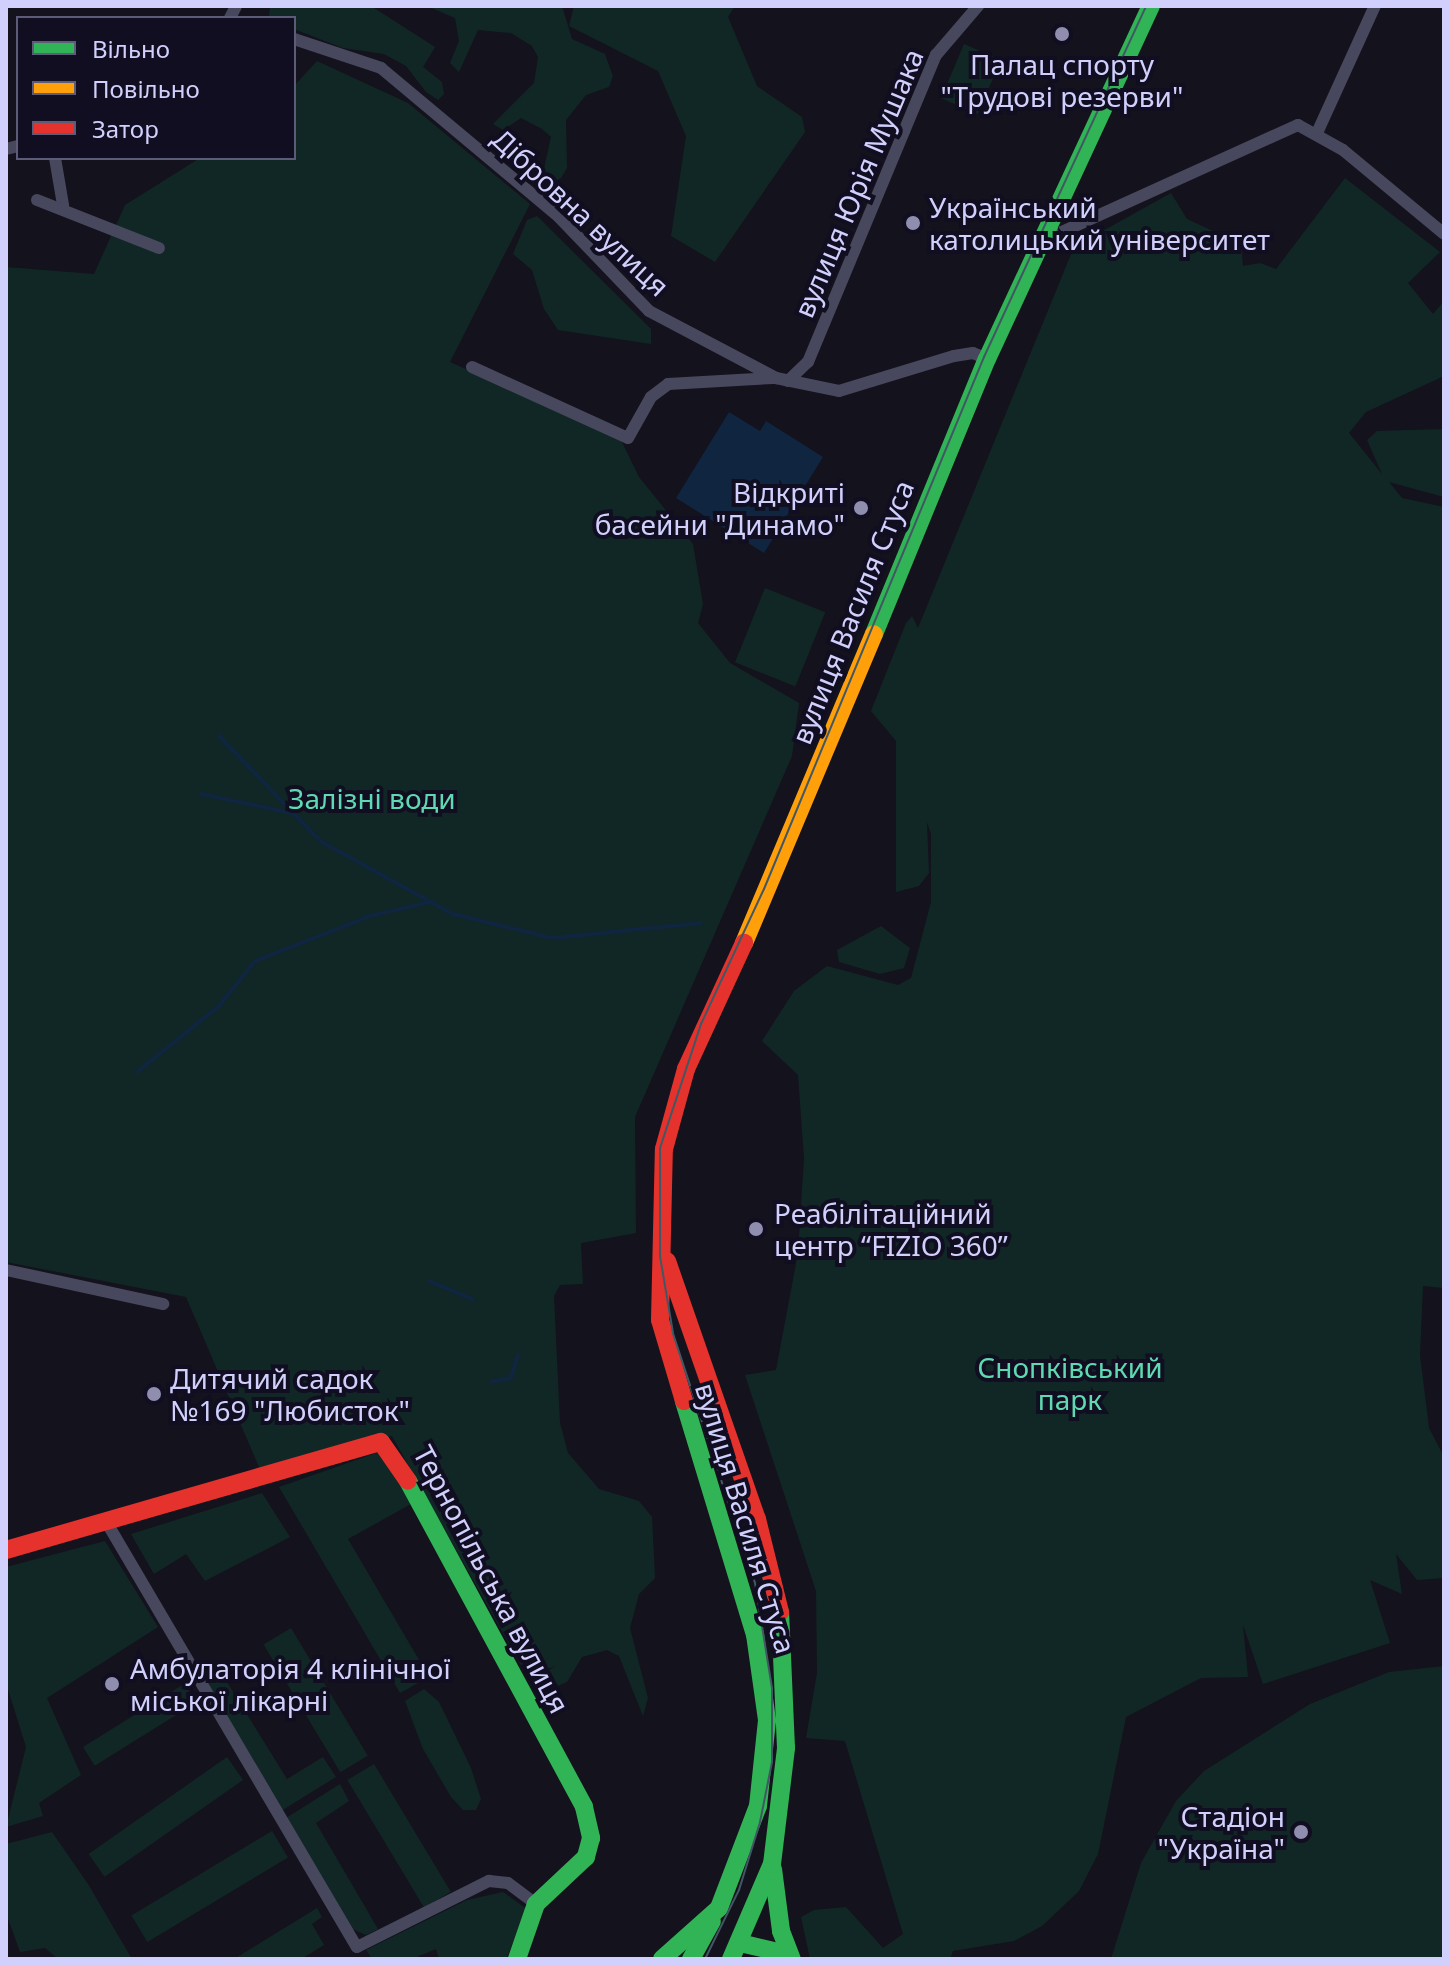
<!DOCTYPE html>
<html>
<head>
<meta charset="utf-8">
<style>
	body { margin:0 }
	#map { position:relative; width:1450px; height:1965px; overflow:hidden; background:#14121c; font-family:"Noto Sans",sans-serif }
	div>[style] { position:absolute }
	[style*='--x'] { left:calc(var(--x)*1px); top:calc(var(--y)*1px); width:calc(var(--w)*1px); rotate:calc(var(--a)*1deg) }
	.green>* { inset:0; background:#112726; transform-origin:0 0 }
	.water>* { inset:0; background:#0f2540 }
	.stream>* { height:4px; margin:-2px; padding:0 2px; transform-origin:2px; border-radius:2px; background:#0f2540 }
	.street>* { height:12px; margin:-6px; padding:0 6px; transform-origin:6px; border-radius:6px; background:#47485d }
	.fast>* { height:18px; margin:-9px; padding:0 9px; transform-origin:9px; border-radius:9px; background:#30b455 }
	.slow>* { height:18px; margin:-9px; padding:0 9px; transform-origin:9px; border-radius:9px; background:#ff9f0a }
	.jam>* { height:18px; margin:-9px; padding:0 9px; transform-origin:9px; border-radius:9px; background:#e5322d }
	.tram>* { height:2px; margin:-1px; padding:0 1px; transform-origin:1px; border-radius:1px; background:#415864 }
	.dots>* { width:22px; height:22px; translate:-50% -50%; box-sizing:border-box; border:4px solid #100e20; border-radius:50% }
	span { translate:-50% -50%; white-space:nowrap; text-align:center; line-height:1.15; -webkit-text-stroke:8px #100e20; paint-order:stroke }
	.poi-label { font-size:28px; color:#d1d0fd }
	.left { translate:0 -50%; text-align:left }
	.right { translate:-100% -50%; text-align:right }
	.street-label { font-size:28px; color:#d1d0fd }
	.park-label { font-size:28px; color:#5fd9b1 }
	.frame { position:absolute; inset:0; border:8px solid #d1d0fd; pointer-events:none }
	.legend { position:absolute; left:16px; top:16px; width:280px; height:144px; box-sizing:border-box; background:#100e20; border:2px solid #5d5c78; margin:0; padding:10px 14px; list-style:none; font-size:24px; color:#d1d0fd }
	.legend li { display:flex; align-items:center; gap:16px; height:40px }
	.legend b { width:40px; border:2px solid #5d5c78 }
</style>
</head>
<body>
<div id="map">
	<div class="green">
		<i style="clip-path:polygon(270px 6px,371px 6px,435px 47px,423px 67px,442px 82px,444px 94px,438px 100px,426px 92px,406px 66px,384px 54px,343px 48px,294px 29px,294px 18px,269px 17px)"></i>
		<i style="clip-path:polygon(427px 6px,562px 6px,572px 39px,605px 54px,613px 76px,609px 87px,586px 95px,566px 120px,567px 168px,561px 178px,550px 183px,543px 173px,551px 137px,542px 129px,521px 118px,503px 130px,493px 124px,534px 83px,538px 57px,532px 46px,511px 33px,478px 30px,459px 72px,450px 63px,459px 41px,455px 18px)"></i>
		<i style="clip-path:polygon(574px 6px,735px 6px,728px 17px,757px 86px,802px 117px,805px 132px,715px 262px,671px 236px,686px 136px,658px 71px,569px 26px)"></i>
		<i style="left:964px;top:44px;width:40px;height:59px;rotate:23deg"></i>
		<i style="clip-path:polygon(317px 61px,408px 103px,530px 204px,450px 362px,620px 438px,639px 477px,693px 544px,703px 604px,698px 623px,730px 663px,799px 703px,792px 756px,635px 1117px,636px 1233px,581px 1243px,583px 1284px,560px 1285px,554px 1296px,560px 1423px,568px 1453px,599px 1489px,639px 1501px,652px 1517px,655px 1578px,639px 1594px,630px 1628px,648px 1698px,643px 1716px,619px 1656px,607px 1650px,582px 1657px,567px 1682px,546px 1691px,535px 1688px,533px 1679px,556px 1666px,527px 1676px,392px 1436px,262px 1474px,186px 1297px,6px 1262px,6px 267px,94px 274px,125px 205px,200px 158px,294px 158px,294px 86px)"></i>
		<i style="clip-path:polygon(1345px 178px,1440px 252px,1408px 283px,1433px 314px,1444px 301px,1444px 376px,1366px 412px,1349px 433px,1382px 474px,1367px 440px,1377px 431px,1444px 429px,1444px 497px,1389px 482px,1402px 498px,1444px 507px,1444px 1288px,1423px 1286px,1420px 1355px,1429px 1428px,1444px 1457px,1444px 1578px,1417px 1580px,1396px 1554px,1402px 1594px,1370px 1580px,1390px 1643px,1263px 1684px,1243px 1625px,1248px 1677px,1201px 1678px,1126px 1717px,1098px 1854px,1079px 1891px,1042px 1926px,1014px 1941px,953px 1951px,950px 1959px,810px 1959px,801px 1917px,814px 1910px,846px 1907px,883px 1948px,903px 1934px,845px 1741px,806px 1738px,817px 1673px,816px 1591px,745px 1375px,776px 1370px,798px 1253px,804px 1158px,798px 1075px,762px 1041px,794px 991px,827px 966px,898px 985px,911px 978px,931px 902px,931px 834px,927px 822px,929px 873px,919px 886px,896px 892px,896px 741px,871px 711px,906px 623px,912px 616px,918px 628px,1074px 247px,1171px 193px,1187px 219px,1241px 244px,1243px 266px,1260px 263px,1276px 269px)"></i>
		<i style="clip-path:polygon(537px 216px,651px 329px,651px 344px,558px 330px,544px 309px,532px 270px,513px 254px,527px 220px)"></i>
		<i style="left:765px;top:588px;width:65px;height:80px;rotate:22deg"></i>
		<i style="clip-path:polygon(881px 926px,910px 948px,904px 968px,880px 974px,839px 962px,837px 950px)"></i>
		<i style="clip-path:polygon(382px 1451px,411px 1504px,348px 1539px,429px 1677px,400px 1693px,279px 1487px)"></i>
		<i style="clip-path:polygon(262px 1493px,290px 1537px,205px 1581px,186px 1554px,154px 1574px,131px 1534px)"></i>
		<i style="clip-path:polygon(105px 1541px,158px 1627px,47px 1698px,81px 1775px,39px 1803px,43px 1816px,6px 1827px,26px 1747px,6px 1683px,6px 1567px)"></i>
		<i style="left:291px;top:1628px;width:149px;height:32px;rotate:59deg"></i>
		<i style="clip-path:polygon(1444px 1666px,1444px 1959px,1111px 1959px,1141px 1863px,1176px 1801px,1204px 1771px,1310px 1704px,1389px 1672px)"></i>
		<i style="clip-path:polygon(222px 1674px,287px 1779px,323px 1757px,336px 1777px,281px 1811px,205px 1683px)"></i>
		<i style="left:184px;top:1684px;width:22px;height:119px;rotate:58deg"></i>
		<i style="clip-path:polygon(424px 1689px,439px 1702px,471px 1768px,481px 1799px,476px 1810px,463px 1810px,451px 1797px,423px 1749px,405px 1701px)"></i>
		<i style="left:227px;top:1757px;width:28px;height:169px;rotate:55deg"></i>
		<i style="left:374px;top:1764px;width:149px;height:31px;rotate:59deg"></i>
		<i style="clip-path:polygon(340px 1784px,349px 1801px,316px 1823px,378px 1929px,366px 1935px,348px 1927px,286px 1818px)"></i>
		<i style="left:272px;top:1831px;width:31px;height:164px;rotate:59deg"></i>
		<i style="clip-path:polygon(52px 1832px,88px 1884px,132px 1959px,58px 1959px,45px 1948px,20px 1952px,6px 1913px,6px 1844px)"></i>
		<i style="clip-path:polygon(503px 1892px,527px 1909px,506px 1959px,439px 1959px,436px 1949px,412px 1959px,372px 1959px,366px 1950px,467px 1900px)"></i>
		<i style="clip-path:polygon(317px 1908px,322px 1917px,312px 1924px,324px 1945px,301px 1959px,234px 1959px)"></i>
	</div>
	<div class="water">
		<i style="clip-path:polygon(729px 412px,760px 431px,766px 421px,823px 457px,764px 553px,676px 498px)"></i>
	</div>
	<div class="stream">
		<i style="--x:219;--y:736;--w:146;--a:46.1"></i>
		<i style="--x:320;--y:841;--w:152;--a:28.8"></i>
		<i style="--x:453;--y:914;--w:102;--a:13.6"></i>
		<i style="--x:552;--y:938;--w:149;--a:-5.8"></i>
		<i style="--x:201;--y:794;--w:93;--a:11.8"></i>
		<i style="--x:137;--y:1072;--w:105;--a:-38.8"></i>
		<i style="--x:219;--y:1006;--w:58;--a:-51.3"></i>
		<i style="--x:255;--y:961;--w:127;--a:-21.3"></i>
		<i style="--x:373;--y:915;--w:59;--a:-12.6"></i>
		<i style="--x:429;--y:1281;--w:47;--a:22.7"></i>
		<i style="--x:491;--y:1382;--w:20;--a:-11"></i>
		<i style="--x:511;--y:1378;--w:24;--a:-73"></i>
	</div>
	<div class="street">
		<i style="--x:230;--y:18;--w:13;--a:-63"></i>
		<i style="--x:294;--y:39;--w:92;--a:18.4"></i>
		<i style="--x:381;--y:68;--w:232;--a:39.9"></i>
		<i style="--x:559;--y:217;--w:130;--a:46.2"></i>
		<i style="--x:649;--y:311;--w:144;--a:27.8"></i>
		<i style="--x:776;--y:378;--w:64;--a:11.7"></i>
		<i style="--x:839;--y:391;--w:120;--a:-16.9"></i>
		<i style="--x:954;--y:356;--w:19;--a:-9"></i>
		<i style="--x:973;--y:353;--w:15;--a:23"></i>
		<i style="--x:1317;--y:133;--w:140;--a:-65.5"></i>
		<i style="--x:6;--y:149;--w:12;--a:-14"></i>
		<i style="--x:55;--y:158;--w:48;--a:80.3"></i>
		<i style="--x:37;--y:200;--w:131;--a:21.5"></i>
		<i style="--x:1042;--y:241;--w:281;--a:-24.4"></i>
		<i style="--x:1298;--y:125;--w:51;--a:29.1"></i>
		<i style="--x:1343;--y:150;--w:131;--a:39.7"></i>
		<i style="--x:472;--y:367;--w:171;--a:24.5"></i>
		<i style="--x:628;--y:438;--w:47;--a:-60.7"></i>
		<i style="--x:651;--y:397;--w:21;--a:-37"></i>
		<i style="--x:668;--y:384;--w:105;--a:-3.3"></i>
		<i style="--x:788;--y:381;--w:28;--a:-44"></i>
		<i style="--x:808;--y:362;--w:333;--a:-67.4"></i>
		<i style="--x:936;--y:55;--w:65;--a:-49.4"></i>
		<i style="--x:6;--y:1270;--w:161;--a:12.2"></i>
		<i style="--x:107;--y:1523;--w:492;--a:59.5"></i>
		<i style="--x:357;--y:1947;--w:148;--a:-26.6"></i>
		<i style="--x:489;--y:1881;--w:19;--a:6"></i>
		<i style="--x:508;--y:1883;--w:35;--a:37"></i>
	</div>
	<div class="fast">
		<i style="--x:874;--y:634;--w:297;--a:-67.7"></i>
		<i style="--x:987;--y:359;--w:389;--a:-65.1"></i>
		<i style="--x:408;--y:1481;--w:370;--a:61.6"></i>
		<i style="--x:584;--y:1807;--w:32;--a:77"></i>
		<i style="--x:591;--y:1838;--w:20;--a:105"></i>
		<i style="--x:586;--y:1857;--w:69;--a:136.8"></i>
		<i style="--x:536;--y:1904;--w:58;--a:109.1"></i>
		<i style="--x:773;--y:1869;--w:63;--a:82.6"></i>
		<i style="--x:781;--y:1931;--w:30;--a:69"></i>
		<i style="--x:740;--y:1943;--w:48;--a:13.2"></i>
		<i style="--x:662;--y:1959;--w:76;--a:-41.8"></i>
		<i style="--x:719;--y:1908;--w:109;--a:-69.1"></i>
		<i style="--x:758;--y:1806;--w:86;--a:-84"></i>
		<i style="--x:767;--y:1720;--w:86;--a:-98"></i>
		<i style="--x:755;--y:1635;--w:245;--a:-106.9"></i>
		<i style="--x:691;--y:1959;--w:43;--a:-61.1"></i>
		<i style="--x:731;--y:1959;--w:103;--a:-66.7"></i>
		<i style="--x:772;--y:1864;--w:117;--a:-83.1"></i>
		<i style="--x:786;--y:1748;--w:136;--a:-92.5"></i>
	</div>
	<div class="slow">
		<i style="--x:744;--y:943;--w:335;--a:-67.2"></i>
	</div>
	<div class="jam">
		<i style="--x:667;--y:1261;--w:273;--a:70.8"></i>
		<i style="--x:757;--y:1519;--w:96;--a:76.1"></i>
		<i style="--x:684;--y:1401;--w:84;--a:-106.5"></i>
		<i style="--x:660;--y:1320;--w:171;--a:-88.7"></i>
		<i style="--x:664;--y:1149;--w:83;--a:-74.6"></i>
		<i style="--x:686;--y:1069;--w:139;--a:-65.3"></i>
		<i style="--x:6;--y:1550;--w:390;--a:-16.1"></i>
		<i style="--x:381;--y:1442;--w:47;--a:55.3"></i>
	</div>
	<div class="tram">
		<i style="--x:705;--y:1959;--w:77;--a:-63.8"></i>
		<i style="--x:739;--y:1890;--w:71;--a:-72.8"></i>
		<i style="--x:760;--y:1822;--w:61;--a:-78.7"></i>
		<i style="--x:772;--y:1762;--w:74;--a:-90"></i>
		<i style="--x:772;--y:1688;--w:106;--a:-99.2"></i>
		<i style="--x:755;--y:1583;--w:263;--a:-108.2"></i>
		<i style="--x:673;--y:1333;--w:78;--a:-99.6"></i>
		<i style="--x:660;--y:1256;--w:108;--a:-90"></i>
		<i style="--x:660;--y:1148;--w:131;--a:-71.7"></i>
		<i style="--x:701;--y:1024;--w:149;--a:-65"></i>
		<i style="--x:764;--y:889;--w:576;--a:-67.53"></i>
		<i style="--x:984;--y:357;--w:387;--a:-65.2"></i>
	</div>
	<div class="dots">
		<i style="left:1062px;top:34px;background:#8f8eae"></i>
		<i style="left:913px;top:223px;background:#8f8eae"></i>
		<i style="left:861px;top:508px;background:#8f8eae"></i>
		<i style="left:756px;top:1229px;background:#8f8eae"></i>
		<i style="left:154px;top:1394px;background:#8f8eae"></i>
		<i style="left:112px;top:1684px;background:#8f8eae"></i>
		<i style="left:1301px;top:1832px;background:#8f8eae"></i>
	</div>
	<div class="poi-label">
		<span style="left:1062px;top:80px">Палац спорту<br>"Трудові резерви"</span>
		<span class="left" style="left:929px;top:223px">Український<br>католицький університет</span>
		<span class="right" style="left:845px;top:508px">Відкриті<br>басейни "Динамо"</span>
		<span class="left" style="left:774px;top:1229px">Реабілітаційний<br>центр “FIZIO 360”</span>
		<span class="left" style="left:170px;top:1394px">Дитячий садок<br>№169 "Любисток"</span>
		<span class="left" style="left:130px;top:1684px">Амбулаторія 4 клінічної<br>міської лікарні</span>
		<span class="right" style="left:1285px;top:1832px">Стадіон<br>"Україна"</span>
	</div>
	<div class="street-label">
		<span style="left:858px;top:183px;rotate:-67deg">вулиця Юрія Мушака</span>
		<span style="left:581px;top:212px;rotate:43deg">Дібровна вулиця</span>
		<span style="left:852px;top:612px;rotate:-68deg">вулиця Василя Стуса</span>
		<span style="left:746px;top:1518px;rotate:73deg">вулиця Василя Стуса</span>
		<span style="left:492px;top:1579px;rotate:62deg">Тернопільська вулиця</span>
	</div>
	<div class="park-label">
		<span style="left:372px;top:798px">Залізні води</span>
		<span style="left:1070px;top:1383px">Снопківський<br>парк</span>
	</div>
	<div class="frame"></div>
	<ul class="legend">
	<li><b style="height:10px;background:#30b455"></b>Вільно</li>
	<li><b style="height:10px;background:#ff9f0a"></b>Повільно</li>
	<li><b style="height:10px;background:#e5322d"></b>Затор</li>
	</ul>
</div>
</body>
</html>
